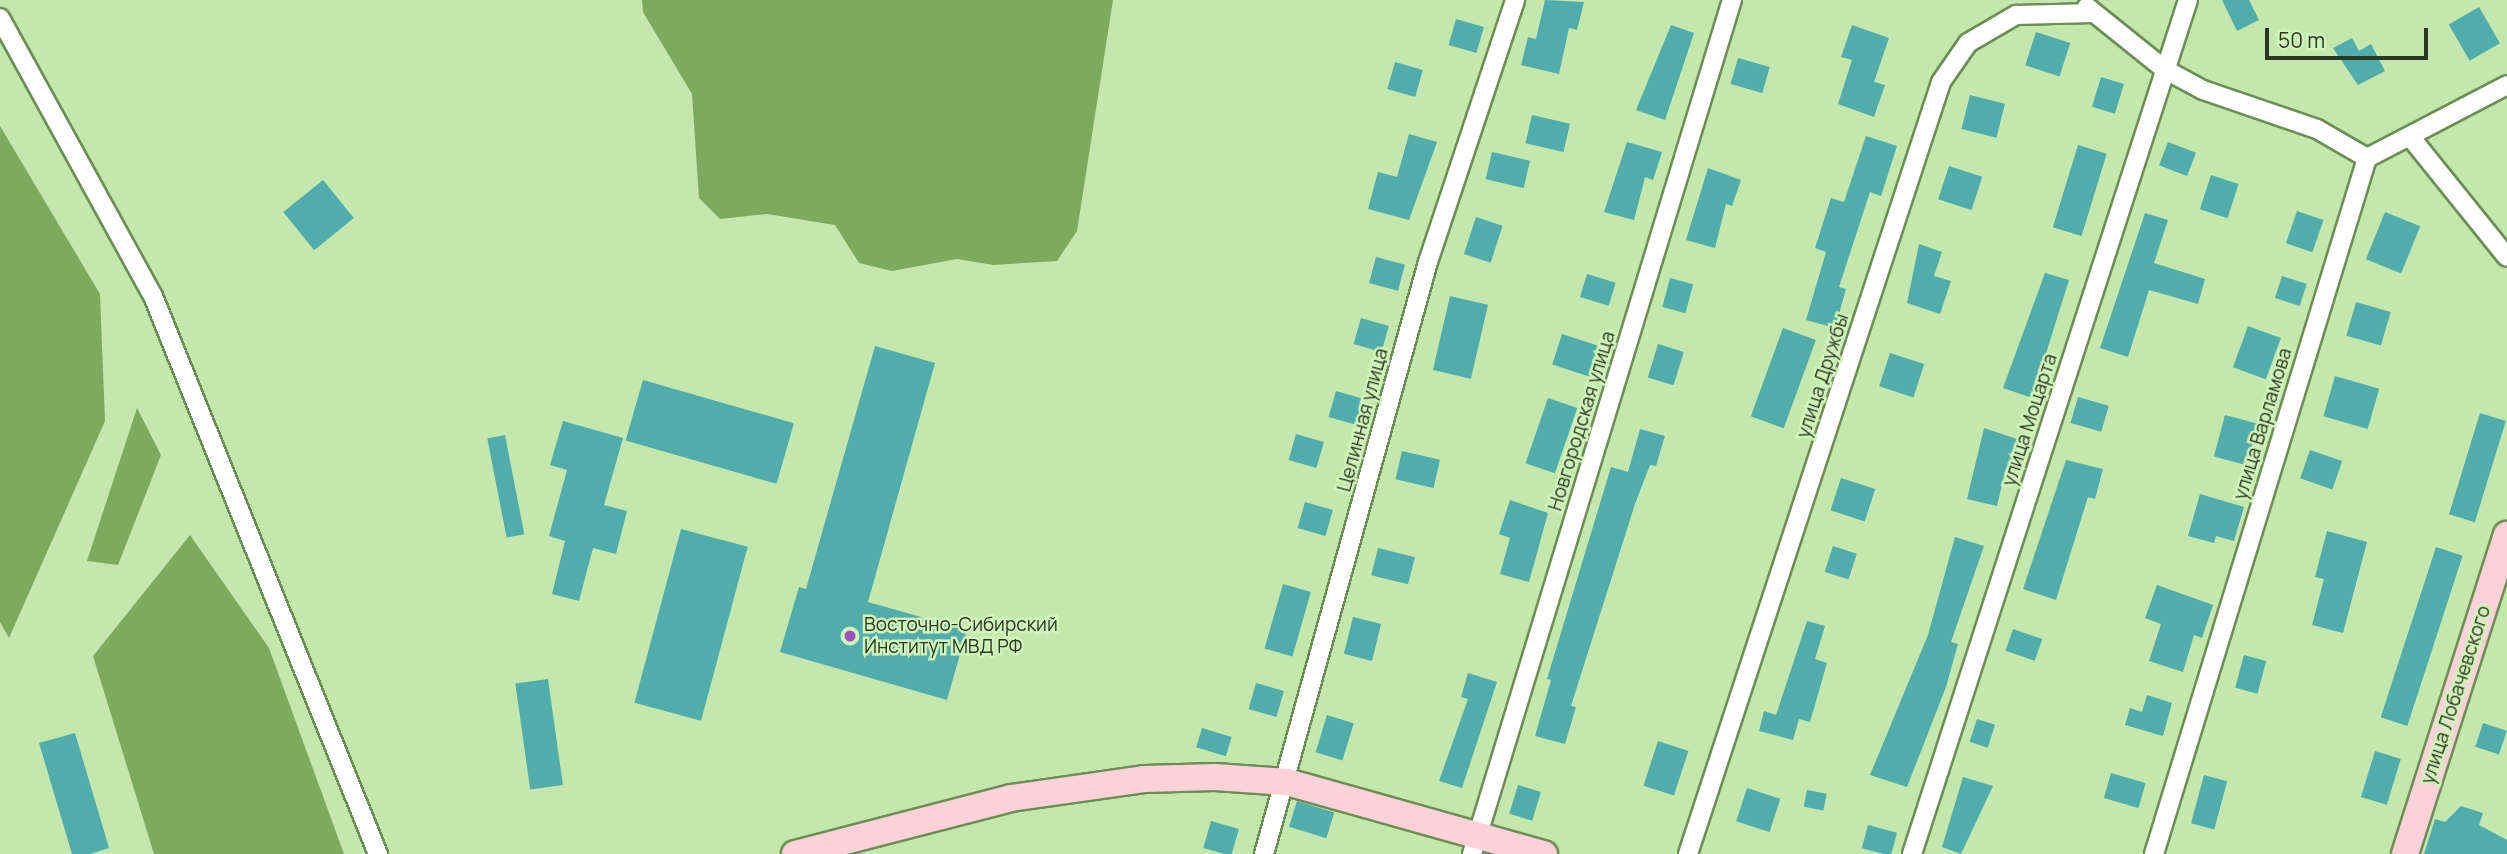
<!DOCTYPE html>
<html>
<head>
<meta charset="utf-8">
<style>
	body { margin:0 }
	#map { position:relative; width:2507px; height:854px; overflow:hidden; background:#c3e7ac; font-family:Manrope,sans-serif }
	div>[style] { position:absolute }
	[style*='--x'] { left:calc(var(--x)*1px); top:calc(var(--y)*1px); width:calc(var(--w)*1px); rotate:calc(var(--a)*1deg) }
	.forest>* { inset:0; background:#7eaa5e }
	.building>* { inset:0; background:#51adab; transform-origin:0 0 }
	.roads { filter:drop-shadow(2px 0 #6d8d57) drop-shadow(-2px 0 #6d8d57) drop-shadow(0 2px #6d8d57) drop-shadow(0 -2px #6d8d57) }
	.street>* { height:18px; margin:-9px; padding:0 9px; transform-origin:9px; border-radius:9px; background:#fff }
	.secondary>* { height:26px; margin:-13px; padding:0 13px; transform-origin:13px; border-radius:13px; background:#fcd1d8 }
	.dots>* { width:19px; height:19px; translate:-50% -50%; box-sizing:border-box; border:4px solid #d0f4b9; border-radius:50% }
	span { translate:-50% -50%; white-space:nowrap; text-align:center; line-height:1.15; -webkit-text-stroke:5px #d0f4b9; paint-order:stroke }
	.street-label { font-size:19px; color:#2a3821 }
	.poi-label { font-size:19px; color:#2a3821 }
	.left { translate:0 -50%; text-align:left }
	.scale { position:absolute; left:2265px; top:28px; width:163px; height:32px; box-sizing:border-box; border:4px solid #2a3821; border-top:0; padding-left:9px; font-size:21px; line-height:24px; white-space:nowrap; color:#2a3821; -webkit-text-stroke:5px #d0f4b9; paint-order:stroke }
</style>
</head>
<body>
<div id="map">
	<div class="forest">
		<i style="clip-path:polygon(642px 0,1113px 0,1077px 231px,1057px 261px,993px 265px,957px 259px,892px 271px,859px 263px,835px 225px,767px 214px,720px 219px,699px 198px,692px 94px,643px 12px)"></i>
		<i style="clip-path:polygon(0 126px,100px 294px,105px 421px,9px 638px,0 622px)"></i>
		<i style="clip-path:polygon(137px 408px,161px 455px,118px 565px,87px 561px)"></i>
		<i style="clip-path:polygon(190px 535px,269px 648px,344px 854px,154px 854px,93px 656px)"></i>
	</div>
	<div class="building">
		<i style="clip-path:polygon(1545px 0,1584px 2px,1577px 30px,1569px 28px,1559px 74px,1521px 65px,1528px 37px,1536px 39px)"></i>
		<i style="clip-path:polygon(2222px 0,2249px 0,2259px 20px,2237px 31px)"></i>
		<i style="left:2479px;top:7px;width:42px;height:35px;rotate:60deg"></i>
		<i style="left:1456px;top:19px;width:29px;height:27px;rotate:16deg"></i>
		<i style="clip-path:polygon(1671px 25px,1694px 33px,1665px 120px,1636px 110px)"></i>
		<i style="clip-path:polygon(1852px 25px,1889px 38px,1874px 82px,1885px 85px,1874px 117px,1838px 104px,1852px 60px,1841px 57px)"></i>
		<i style="left:2036px;top:32px;width:36px;height:35px;rotate:18deg"></i>
		<i style="clip-path:polygon(2352px 38px,2359px 51px,2371px 44px,2385px 71px,2358px 85px,2333px 48px)"></i>
		<i style="left:1738px;top:58px;width:33px;height:27px;rotate:16deg"></i>
		<i style="left:1395px;top:62px;width:29px;height:28px;rotate:16deg"></i>
		<i style="left:2101px;top:77px;width:24px;height:31px;rotate:17deg"></i>
		<i style="left:1970px;top:95px;width:36px;height:35px;rotate:14deg"></i>
		<i style="left:1532px;top:115px;width:39px;height:29px;rotate:13deg"></i>
		<i style="clip-path:polygon(1409px 134px,1437px 142px,1409px 220px,1368px 209px,1378px 172px,1397px 177px)"></i>
		<i style="clip-path:polygon(1866px 136px,1897px 146px,1881px 196px,1870px 192px,1839px 287px,1846px 289px,1835px 328px,1806px 320px,1826px 252px,1815px 248px,1831px 198px,1844px 202px)"></i>
		<i style="clip-path:polygon(1627px 142px,1662px 152px,1653px 180px,1645px 177px,1634px 220px,1604px 212px)"></i>
		<i style="left:2168px;top:142px;width:30px;height:25px;rotate:21deg"></i>
		<i style="left:2078px;top:145px;width:30px;height:86px;rotate:17deg"></i>
		<i style="left:1492px;top:152px;width:39px;height:28px;rotate:13deg"></i>
		<i style="left:1949px;top:166px;width:35px;height:35px;rotate:18deg"></i>
		<i style="clip-path:polygon(1708px 168px,1741px 180px,1732px 206px,1726px 204px,1715px 248px,1686px 240px)"></i>
		<i style="left:2211px;top:175px;width:29px;height:36px;rotate:18deg"></i>
		<i style="left:323px;top:180px;width:49px;height:51px;rotate:51deg"></i>
		<i style="left:2297px;top:211px;width:28px;height:34px;rotate:19deg"></i>
		<i style="left:2385px;top:212px;width:38px;height:51px;rotate:22deg"></i>
		<i style="clip-path:polygon(2145px 213px,2168px 220px,2154px 263px,2205px 279px,2198px 304px,2149px 290px,2128px 357px,2100px 348px)"></i>
		<i style="left:1476px;top:217px;width:28px;height:39px;rotate:18deg"></i>
		<i style="clip-path:polygon(1919px 244px,1942px 252px,1934px 276px,1951px 281px,1940px 314px,1907px 303px)"></i>
		<i style="left:1376px;top:257px;width:30px;height:27px;rotate:15deg"></i>
		<i style="clip-path:polygon(2045px 273px,2069px 280px,2032px 398px,2003px 388px)"></i>
		<i style="left:1587px;top:274px;width:30px;height:24px;rotate:17deg"></i>
		<i style="left:2282px;top:276px;width:26px;height:23px;rotate:18deg"></i>
		<i style="left:1670px;top:278px;width:24px;height:30px;rotate:15deg"></i>
		<i style="left:1450px;top:296px;width:39px;height:76px;rotate:13deg"></i>
		<i style="left:2356px;top:302px;width:36px;height:35px;rotate:16deg"></i>
		<i style="left:1361px;top:318px;width:29px;height:27px;rotate:16deg"></i>
		<i style="left:2248px;top:326px;width:35px;height:44px;rotate:20deg"></i>
		<i style="left:1783px;top:328px;width:35px;height:94px;rotate:20deg"></i>
		<i style="left:1562px;top:334px;width:39px;height:32px;rotate:18deg"></i>
		<i style="left:1658px;top:344px;width:27px;height:35px;rotate:17deg"></i>
		<i style="clip-path:polygon(875px 346px,935px 363px,868px 602px,967px 630px,947px 700px,780px 652px,799px 587px,806px 589px)"></i>
		<i style="left:1890px;top:353px;width:36px;height:35px;rotate:18deg"></i>
		<i style="left:2335px;top:376px;width:46px;height:42px;rotate:16deg"></i>
		<i style="left:643px;top:380px;width:157px;height:63px;rotate:16deg"></i>
		<i style="left:1336px;top:391px;width:29px;height:27px;rotate:16deg"></i>
		<i style="left:2078px;top:397px;width:32px;height:27px;rotate:16deg"></i>
		<i style="left:1548px;top:398px;width:31px;height:69px;rotate:19deg"></i>
		<i style="left:2480px;top:413px;width:27px;height:106px;rotate:17deg"></i>
		<i style="left:2225px;top:415px;width:34px;height:43px;rotate:15deg"></i>
		<i style="clip-path:polygon(563px 421px,623px 438px,604px 505px,627px 511px,616px 554px,593px 548px,579px 601px,552px 594px,565px 541px,549px 536px,567px 470px,550px 465px)"></i>
		<i style="clip-path:polygon(1984px 428px,2020px 440px,2010px 469px,2006px 468px,1997px 506px,1967px 499px)"></i>
		<i style="clip-path:polygon(1640px 429px,1665px 436px,1656px 466px,1650px 465px,1635px 504px,1571px 706px,1576px 707px,1565px 744px,1535px 736px,1551px 680px,1547px 679px,1611px 467px,1628px 472px)"></i>
		<i style="left:1296px;top:434px;width:29px;height:27px;rotate:16deg"></i>
		<i style="left:505px;top:435px;width:101px;height:18px;rotate:79deg"></i>
		<i style="left:2310px;top:450px;width:34px;height:30px;rotate:19deg"></i>
		<i style="left:1402px;top:451px;width:39px;height:29px;rotate:13deg"></i>
		<i style="clip-path:polygon(2066px 460px,2103px 469px,2095px 499px,2088px 497px,2056px 600px,2023px 589px)"></i>
		<i style="left:1841px;top:478px;width:36px;height:34px;rotate:18deg"></i>
		<i style="clip-path:polygon(2200px 494px,2244px 507px,2234px 541px,2216px 536px,2214px 543px,2188px 536px)"></i>
		<i style="clip-path:polygon(1510px 500px,1548px 513px,1529px 582px,1500px 574px,1510px 538px,1499px 534px)"></i>
		<i style="left:1305px;top:502px;width:29px;height:27px;rotate:16deg"></i>
		<i style="left:681px;top:529px;width:69px;height:180px;rotate:15deg"></i>
		<i style="clip-path:polygon(2327px 531px,2367px 542px,2343px 633px,2312px 625px,2324px 579px,2315px 577px)"></i>
		<i style="clip-path:polygon(1955px 537px,1984px 546px,1951px 642px,1958px 644px,1946px 687px,1907px 787px,1870px 775px,1928px 635px)"></i>
		<i style="left:1833px;top:546px;width:25px;height:27px;rotate:18deg"></i>
		<i style="left:2436px;top:547px;width:28px;height:179px;rotate:18deg"></i>
		<i style="left:1378px;top:548px;width:38px;height:28px;rotate:14deg"></i>
		<i style="left:1283px;top:584px;width:29px;height:67px;rotate:16deg"></i>
		<i style="clip-path:polygon(2157px 585px,2213px 605px,2202px 638px,2194px 635px,2183px 672px,2149px 661px,2161px 624px,2145px 618px)"></i>
		<i style="left:1353px;top:617px;width:29px;height:38px;rotate:14deg"></i>
		<i style="clip-path:polygon(1807px 621px,1825px 626px,1815px 659px,1827px 663px,1810px 722px,1799px 719px,1793px 740px,1759px 731px,1764px 711px,1776px 715px)"></i>
		<i style="left:2013px;top:629px;width:31px;height:23px;rotate:19deg"></i>
		<i style="left:2244px;top:655px;width:23px;height:34px;rotate:15deg"></i>
		<i style="clip-path:polygon(1468px 673px,1497px 682px,1462px 788px,1439px 781px,1468px 699px,1461px 697px)"></i>
		<i style="left:548px;top:679px;width:107px;height:33px;rotate:82deg"></i>
		<i style="left:1256px;top:683px;width:29px;height:27px;rotate:16deg"></i>
		<i style="clip-path:polygon(2147px 695px,2172px 703px,2163px 736px,2125px 725px,2130px 708px,2142px 712px)"></i>
		<i style="left:1327px;top:715px;width:28px;height:39px;rotate:17deg"></i>
		<i style="left:1977px;top:719px;width:19px;height:24px;rotate:18deg"></i>
		<i style="left:2483px;top:723px;width:25px;height:25px;rotate:18deg"></i>
		<i style="left:1202px;top:728px;width:31px;height:20px;rotate:17deg"></i>
		<i style="clip-path:polygon(75px 733px,109px 848px,90px 854px,72px 854px,39px 743px)"></i>
		<i style="left:1658px;top:741px;width:32px;height:47px;rotate:18deg"></i>
		<i style="left:2375px;top:751px;width:27px;height:48px;rotate:17deg"></i>
		<i style="left:2111px;top:773px;width:36px;height:26px;rotate:16deg"></i>
		<i style="left:2204px;top:775px;width:24px;height:50px;rotate:15deg"></i>
		<i style="clip-path:polygon(1963px 777px,1993px 786px,1961px 854px,1942px 847px)"></i>
		<i style="left:1518px;top:785px;width:24px;height:30px;rotate:17deg"></i>
		<i style="left:1747px;top:788px;width:35px;height:35px;rotate:18deg"></i>
		<i style="left:1807px;top:790px;width:20px;height:17px;rotate:11deg"></i>
		<i style="left:1297px;top:801px;width:39px;height:27px;rotate:17deg"></i>
		<i style="clip-path:polygon(2461px 806px,2483px 813px,2479px 825px,2507px 840px,2507px 854px,2424px 854px,2435px 819px,2445px 822px)"></i>
		<i style="left:1211px;top:821px;width:29px;height:28px;rotate:16deg"></i>
		<i style="left:1868px;top:825px;width:30px;height:24px;rotate:15deg"></i>
	</div>
	<div class="roads">
		<div class="street">
			<i style="--x:2087;--y:7;--w:99;--a:38.8"></i>
			<i style="--x:2164;--y:69;--w:44;--a:28.3"></i>
			<i style="--x:2203;--y:90;--w:120;--a:18.9"></i>
			<i style="--x:2317;--y:129;--w:58;--a:30.1"></i>
			<i style="--x:0;--y:18;--w:317;--a:61.2"></i>
			<i style="--x:153;--y:296;--w:602;--a:68.04"></i>
			<i style="--x:2412;--y:139;--w:151;--a:51.2"></i>
			<i style="--x:1264;--y:854;--w:614;--a:-74.52"></i>
			<i style="--x:1428;--y:262;--w:276;--a:-71.6"></i>
			<i style="--x:1472;--y:854;--w:893;--a:-73.07"></i>
			<i style="--x:1688;--y:854;--w:812;--a:-71.85"></i>
			<i style="--x:1941;--y:82;--w:47;--a:-55.3"></i>
			<i style="--x:1968;--y:43;--w:56;--a:-30.3"></i>
			<i style="--x:2016;--y:15;--w:77;--a:-1.5"></i>
			<i style="--x:1912;--y:854;--w:897;--a:-72.09"></i>
			<i style="--x:2154;--y:854;--w:728;--a:-72.98"></i>
			<i style="--x:2367;--y:158;--w:158;--a:-27.5"></i>
		</div>
		<div class="secondary">
			<i style="--x:795;--y:854;--w:223;--a:-14.5"></i>
			<i style="--x:1011;--y:798;--w:134;--a:-8.1"></i>
			<i style="--x:1144;--y:779;--w:71;--a:-1.6"></i>
			<i style="--x:1215;--y:777;--w:72;--a:4"></i>
			<i style="--x:1287;--y:782;--w:267;--a:15.7"></i>
			<i style="--x:2405;--y:854;--w:335;--a:-72.3"></i>
		</div>
	</div>
	<div class="dots">
		<i style="left:850px;top:636px;background:#9d50c2"></i>
	</div>
	<div class="street-label">
		<span style="left:1823px;top:376px;rotate:-72deg">улица Дружбы</span>
		<span style="left:1363px;top:420px;rotate:-75deg">Целинная улица</span>
		<span style="left:2030px;top:420px;rotate:-72deg">улица Моцарта</span>
		<span style="left:1582px;top:421px;rotate:-73deg">Новгородская улица</span>
		<span style="left:2263px;top:424px;rotate:-73deg">улица Варламова</span>
		<span style="left:2456px;top:695px;rotate:-72deg">улица Лобачевского</span>
	</div>
	<div class="poi-label">
		<span class="left" style="left:864px;top:636px">Восточно-Сибирский<br>Институт МВД РФ</span>
	</div>
	<div class="scale">50 m</div>
</div>
</body>
</html>
